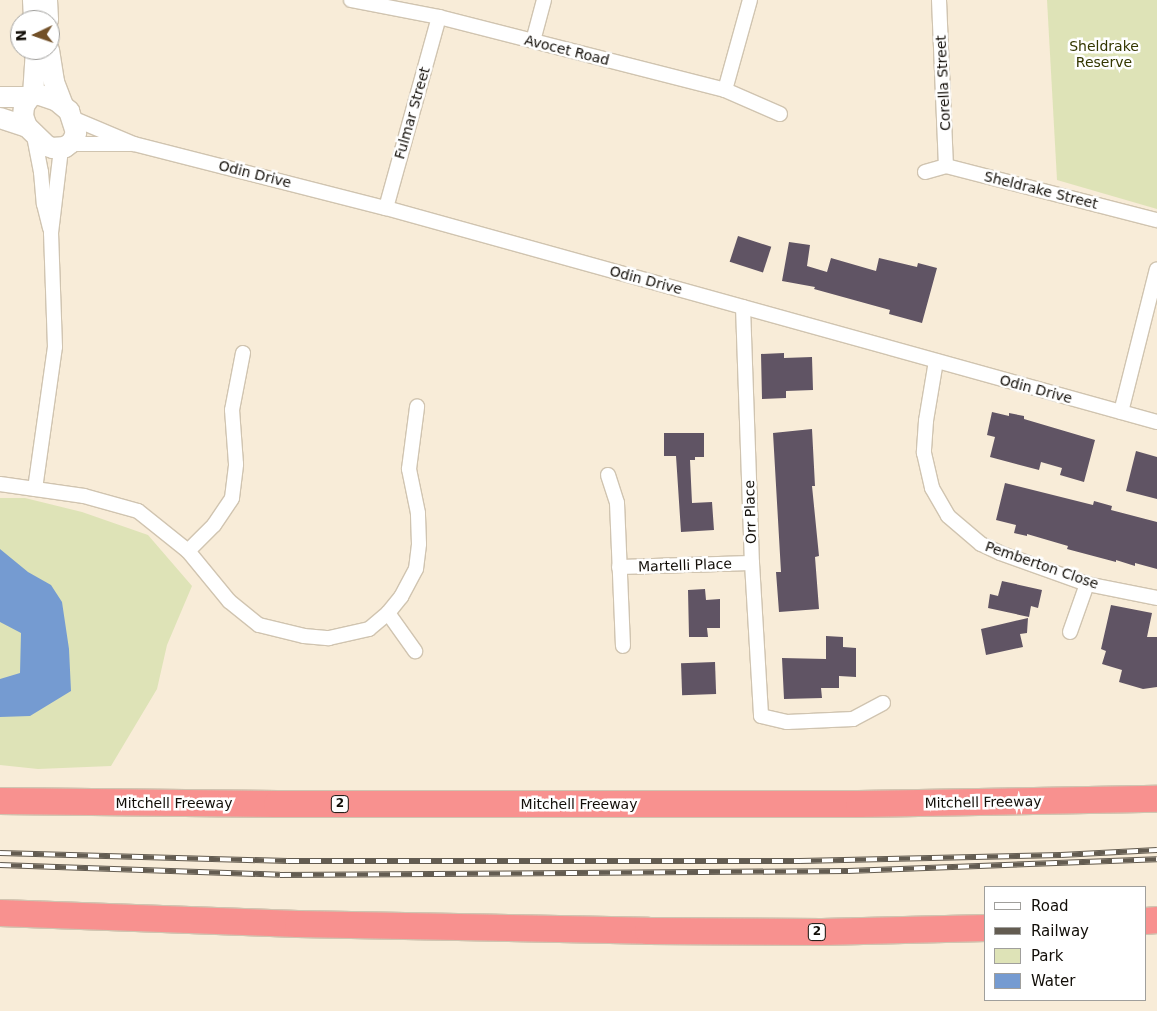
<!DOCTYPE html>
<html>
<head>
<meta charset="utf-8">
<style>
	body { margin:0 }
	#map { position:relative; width:1157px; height:1011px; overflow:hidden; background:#f8ecd8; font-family:"DejaVu Sans",sans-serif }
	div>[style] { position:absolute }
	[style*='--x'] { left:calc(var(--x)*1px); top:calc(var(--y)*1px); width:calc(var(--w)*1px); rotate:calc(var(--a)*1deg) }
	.green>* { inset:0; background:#dee3b7 }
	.water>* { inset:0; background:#759bd1 }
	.building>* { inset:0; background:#605464; transform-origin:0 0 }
	.roads { filter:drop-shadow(1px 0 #d0c4b0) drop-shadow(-1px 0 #d0c4b0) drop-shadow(0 1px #d0c4b0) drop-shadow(0 -1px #d0c4b0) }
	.street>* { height:14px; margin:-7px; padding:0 7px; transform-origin:7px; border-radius:7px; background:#fff }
	.secondary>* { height:20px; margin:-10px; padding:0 10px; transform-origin:10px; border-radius:10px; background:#fff }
	.highway>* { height:26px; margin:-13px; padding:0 13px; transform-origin:13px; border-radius:13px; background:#f8918f }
	.rail>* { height:5.5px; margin-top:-2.75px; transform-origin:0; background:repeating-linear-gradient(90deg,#fff 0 11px,#635c51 0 22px); box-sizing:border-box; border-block:1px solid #635c51 }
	span { translate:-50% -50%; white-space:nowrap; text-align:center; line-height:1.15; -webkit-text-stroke:5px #fff; paint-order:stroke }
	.shield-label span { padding:1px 4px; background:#fff; border:1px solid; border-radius:4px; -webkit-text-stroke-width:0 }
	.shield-label { font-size:12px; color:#120e08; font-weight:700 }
	.park-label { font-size:14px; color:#343700 }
	.street-label { font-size:14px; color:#120e08 }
	.legend { position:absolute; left:984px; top:886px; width:162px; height:115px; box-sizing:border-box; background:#fff; border:1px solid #a09f9c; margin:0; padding:6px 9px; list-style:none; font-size:15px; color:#120e08 }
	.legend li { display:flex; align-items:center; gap:10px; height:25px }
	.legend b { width:25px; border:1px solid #a09f9c }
	.north { position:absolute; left:10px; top:10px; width:50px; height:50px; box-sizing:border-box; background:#fff; border:1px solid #a09f9c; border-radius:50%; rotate:267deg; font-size:14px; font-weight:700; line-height:20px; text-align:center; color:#120e08 }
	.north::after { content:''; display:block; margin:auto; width:18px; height:22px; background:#725028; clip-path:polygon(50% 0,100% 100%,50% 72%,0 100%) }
</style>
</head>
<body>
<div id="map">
	<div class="green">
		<i style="clip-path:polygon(1047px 0,1157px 0,1157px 209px,1057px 180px)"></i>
		<i style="clip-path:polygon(0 498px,25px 498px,82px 512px,148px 535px,192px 586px,167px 645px,157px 689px,111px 766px,38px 769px,0 765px)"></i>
	</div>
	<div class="water">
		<i style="clip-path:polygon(0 549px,28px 572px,51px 585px,62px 602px,69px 649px,71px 691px,30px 716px,0 717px,0 679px,20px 673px,21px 633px,0 622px)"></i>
	</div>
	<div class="building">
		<i style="left:738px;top:236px;width:35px;height:27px;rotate:18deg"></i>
		<i style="clip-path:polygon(789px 242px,810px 245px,807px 266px,827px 272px,831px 258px,876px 271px,879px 258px,917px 267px,918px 263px,937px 268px,922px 323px,889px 314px,890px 310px,814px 289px,815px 287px,782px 281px)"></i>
		<i style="clip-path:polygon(784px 353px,784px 358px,812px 357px,813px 390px,786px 391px,786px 398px,762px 399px,761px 354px)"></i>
		<i style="clip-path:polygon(992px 412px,1009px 416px,1009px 413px,1024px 416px,1024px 419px,1095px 440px,1084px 482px,1060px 475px,1062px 468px,1041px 462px,1039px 470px,990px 457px,995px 437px,987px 435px)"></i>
		<i style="clip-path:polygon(812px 429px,815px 486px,812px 486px,819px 556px,815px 557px,819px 609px,779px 612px,776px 572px,781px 572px,773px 433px)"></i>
		<i style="clip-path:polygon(664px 433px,704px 433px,704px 457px,695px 457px,695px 460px,690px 460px,692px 503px,712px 502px,714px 530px,681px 532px,676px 456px,664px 456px)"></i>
		<i style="clip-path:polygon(1136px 451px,1157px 457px,1157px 499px,1126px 491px)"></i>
		<i style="clip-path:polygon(1005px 483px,1093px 505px,1094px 501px,1112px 506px,1111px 510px,1157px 522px,1157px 569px,1135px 563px,1135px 566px,1116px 560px,1116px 562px,1067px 549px,1068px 546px,1027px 534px,1027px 536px,1014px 533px,1016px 525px,996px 520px)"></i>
		<i style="clip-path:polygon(1002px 581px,1042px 590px,1038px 608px,1031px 606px,1029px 617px,988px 608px,990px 594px,998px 596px)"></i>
		<i style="clip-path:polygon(705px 589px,706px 600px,720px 599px,720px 628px,707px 628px,708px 637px,689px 637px,688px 590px)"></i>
		<i style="clip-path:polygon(1111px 605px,1152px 613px,1147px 637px,1157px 637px,1157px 687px,1143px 689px,1119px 682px,1122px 670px,1102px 664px,1106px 651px,1101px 649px)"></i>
		<i style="clip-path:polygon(1028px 618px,1027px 633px,1020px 634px,1023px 647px,986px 655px,981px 629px)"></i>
		<i style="clip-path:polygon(826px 636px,843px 637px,843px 647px,856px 648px,856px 677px,839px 676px,839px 688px,821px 688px,822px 698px,784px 699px,782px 658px,826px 659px)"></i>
		<i style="left:715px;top:662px;width:32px;height:34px;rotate:88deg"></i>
	</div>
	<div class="roads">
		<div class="street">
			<i style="--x:351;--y:0;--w:90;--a:10.9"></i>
			<i style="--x:439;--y:17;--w:295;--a:14.3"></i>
			<i style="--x:725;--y:90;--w:60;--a:23.6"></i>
			<i style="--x:939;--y:0;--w:166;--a:87.6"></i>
			<i style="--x:533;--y:41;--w:42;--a:-75"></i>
			<i style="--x:725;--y:90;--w:93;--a:-74.5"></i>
			<i style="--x:72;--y:118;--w:67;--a:22.8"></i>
			<i style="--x:134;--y:144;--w:260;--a:14.3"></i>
			<i style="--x:386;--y:208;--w:800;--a:15.51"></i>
			<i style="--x:34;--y:136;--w:37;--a:79"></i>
			<i style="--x:41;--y:172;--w:32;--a:85"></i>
			<i style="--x:44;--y:204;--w:25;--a:76"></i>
			<i style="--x:69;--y:144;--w:61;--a:0"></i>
			<i style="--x:925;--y:172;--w:22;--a:-16"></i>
			<i style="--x:946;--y:166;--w:218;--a:14.4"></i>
			<i style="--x:386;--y:208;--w:198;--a:-74.5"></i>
			<i style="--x:743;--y:307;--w:256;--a:88"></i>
			<i style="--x:752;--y:563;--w:153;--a:86.6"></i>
			<i style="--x:761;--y:716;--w:27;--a:13"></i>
			<i style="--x:787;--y:722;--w:66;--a:-2.6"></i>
			<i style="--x:853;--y:719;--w:34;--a:-28"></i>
			<i style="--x:936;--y:361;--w:61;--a:99.5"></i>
			<i style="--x:926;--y:421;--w:32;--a:94"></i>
			<i style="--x:924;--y:453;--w:36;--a:77"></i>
			<i style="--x:932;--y:488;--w:32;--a:60"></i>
			<i style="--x:948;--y:516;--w:43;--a:40.3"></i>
			<i style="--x:981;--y:544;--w:21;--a:25"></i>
			<i style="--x:1000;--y:553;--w:92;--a:19.6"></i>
			<i style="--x:1087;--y:584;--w:71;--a:11.3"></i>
			<i style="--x:1121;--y:412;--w:147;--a:-75.9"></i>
			<i style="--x:608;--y:475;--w:29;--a:72"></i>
			<i style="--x:617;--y:503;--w:143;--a:87.6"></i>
			<i style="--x:0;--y:484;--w:85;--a:8.1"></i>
			<i style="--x:84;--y:496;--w:56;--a:15.5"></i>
			<i style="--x:138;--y:511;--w:64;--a:38.7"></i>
			<i style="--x:188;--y:551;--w:65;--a:50.6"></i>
			<i style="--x:229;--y:601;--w:38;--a:39"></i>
			<i style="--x:259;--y:625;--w:46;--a:13.7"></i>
			<i style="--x:304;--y:636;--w:25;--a:5"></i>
			<i style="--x:329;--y:638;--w:41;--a:-12.7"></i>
			<i style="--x:369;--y:629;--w:25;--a:-40"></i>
			<i style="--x:388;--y:613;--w:21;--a:-51"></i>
			<i style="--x:401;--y:597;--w:32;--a:-62"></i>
			<i style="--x:416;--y:569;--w:25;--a:-83"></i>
			<i style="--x:419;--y:544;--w:31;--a:-92"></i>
			<i style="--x:418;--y:513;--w:45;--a:-101.6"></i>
			<i style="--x:409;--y:469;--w:63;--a:-82.6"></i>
			<i style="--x:35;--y:489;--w:143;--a:-82"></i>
			<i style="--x:55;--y:347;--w:114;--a:-92"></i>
			<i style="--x:51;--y:233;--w:85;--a:-83.2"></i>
			<i style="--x:188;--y:551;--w:37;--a:-45"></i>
			<i style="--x:214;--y:525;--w:32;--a:-56"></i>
			<i style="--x:232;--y:498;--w:34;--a:-83"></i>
			<i style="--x:236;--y:464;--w:54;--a:-94.2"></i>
			<i style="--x:232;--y:410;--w:58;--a:-79.1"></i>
			<i style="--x:619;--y:567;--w:133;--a:-1.7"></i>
			<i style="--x:388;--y:613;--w:47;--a:54.6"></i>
			<i style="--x:1070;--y:632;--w:51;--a:-70.5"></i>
		</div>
		<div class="secondary">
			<i style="--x:33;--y:0;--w:20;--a:87"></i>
			<i style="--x:47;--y:0;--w:20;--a:87"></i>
			<i style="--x:49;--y:50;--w:32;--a:81"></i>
			<i style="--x:54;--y:82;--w:25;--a:69"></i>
			<i style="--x:37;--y:94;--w:21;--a:19"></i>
			<i style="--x:57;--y:101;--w:16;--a:40"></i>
			<i style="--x:69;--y:111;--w:23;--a:72"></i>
			<i style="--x:76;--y:133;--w:10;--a:114"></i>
			<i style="--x:72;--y:142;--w:9;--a:144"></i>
			<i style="--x:65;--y:147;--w:12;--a:175"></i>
			<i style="--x:53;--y:148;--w:6;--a:-162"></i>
			<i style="--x:47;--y:146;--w:28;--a:-136"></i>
			<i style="--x:27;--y:127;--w:12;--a:-110"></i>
			<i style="--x:23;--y:116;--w:10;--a:-84"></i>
			<i style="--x:24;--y:106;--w:11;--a:-56"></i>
			<i style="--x:30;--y:97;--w:8;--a:-23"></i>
			<i style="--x:33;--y:95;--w:45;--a:-86.2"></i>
			<i style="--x:0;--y:97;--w:30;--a:0"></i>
			<i style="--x:0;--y:118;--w:28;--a:18"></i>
		</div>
		<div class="highway">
			<i style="--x:0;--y:801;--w:277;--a:0.6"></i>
			<i style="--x:277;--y:804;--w:582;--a:0"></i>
			<i style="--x:859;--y:804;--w:298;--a:-1"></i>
			<i style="--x:0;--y:913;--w:298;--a:2.1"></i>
			<i style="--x:298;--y:924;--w:350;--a:1.1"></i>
			<i style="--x:648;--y:931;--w:174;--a:0.3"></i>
			<i style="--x:822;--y:932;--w:164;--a:-1.4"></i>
			<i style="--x:1146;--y:921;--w:11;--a:-5"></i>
		</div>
	</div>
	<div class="rail">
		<i style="--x:0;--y:853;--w:288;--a:1.6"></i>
		<i style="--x:288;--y:861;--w:512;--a:0"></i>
		<i style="--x:800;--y:861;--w:261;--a:-1.3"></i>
		<i style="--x:1061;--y:855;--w:96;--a:-3"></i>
		<i style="--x:0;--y:865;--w:280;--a:2"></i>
		<i style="--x:280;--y:875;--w:568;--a:-0.4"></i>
		<i style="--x:848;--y:871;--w:309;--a:-2.2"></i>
	</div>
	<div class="shield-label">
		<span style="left:340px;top:804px">2</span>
		<span style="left:817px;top:932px">2</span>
	</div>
	<div class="park-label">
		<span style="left:1104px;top:54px">Sheldrake<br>Reserve</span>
	</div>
	<div class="street-label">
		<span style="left:567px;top:50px;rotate:14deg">Avocet Road</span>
		<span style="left:943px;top:83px;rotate:-93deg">Corella Street</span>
		<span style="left:412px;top:113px;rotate:-74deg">Fulmar Street</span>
		<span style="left:255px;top:174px;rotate:14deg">Odin Drive</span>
		<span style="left:1041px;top:190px;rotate:14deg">Sheldrake Street</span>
		<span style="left:646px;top:280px;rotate:15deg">Odin Drive</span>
		<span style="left:1036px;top:389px;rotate:15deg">Odin Drive</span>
		<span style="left:750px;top:512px;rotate:-92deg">Orr Place</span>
		<span style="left:685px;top:565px;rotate:-2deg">Martelli Place</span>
		<span style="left:1042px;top:565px;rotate:19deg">Pemberton Close</span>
		<span style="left:983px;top:802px;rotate:-1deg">Mitchell Freeway</span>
		<span style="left:174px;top:803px">Mitchell Freeway</span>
		<span style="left:579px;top:804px">Mitchell Freeway</span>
	</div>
	<ul class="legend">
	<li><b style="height:6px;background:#fff"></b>Road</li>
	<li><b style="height:6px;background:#635c51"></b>Railway</li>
	<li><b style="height:14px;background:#dee3b7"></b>Park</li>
	<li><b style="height:14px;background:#759bd1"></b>Water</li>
	</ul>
	<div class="north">N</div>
</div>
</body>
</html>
